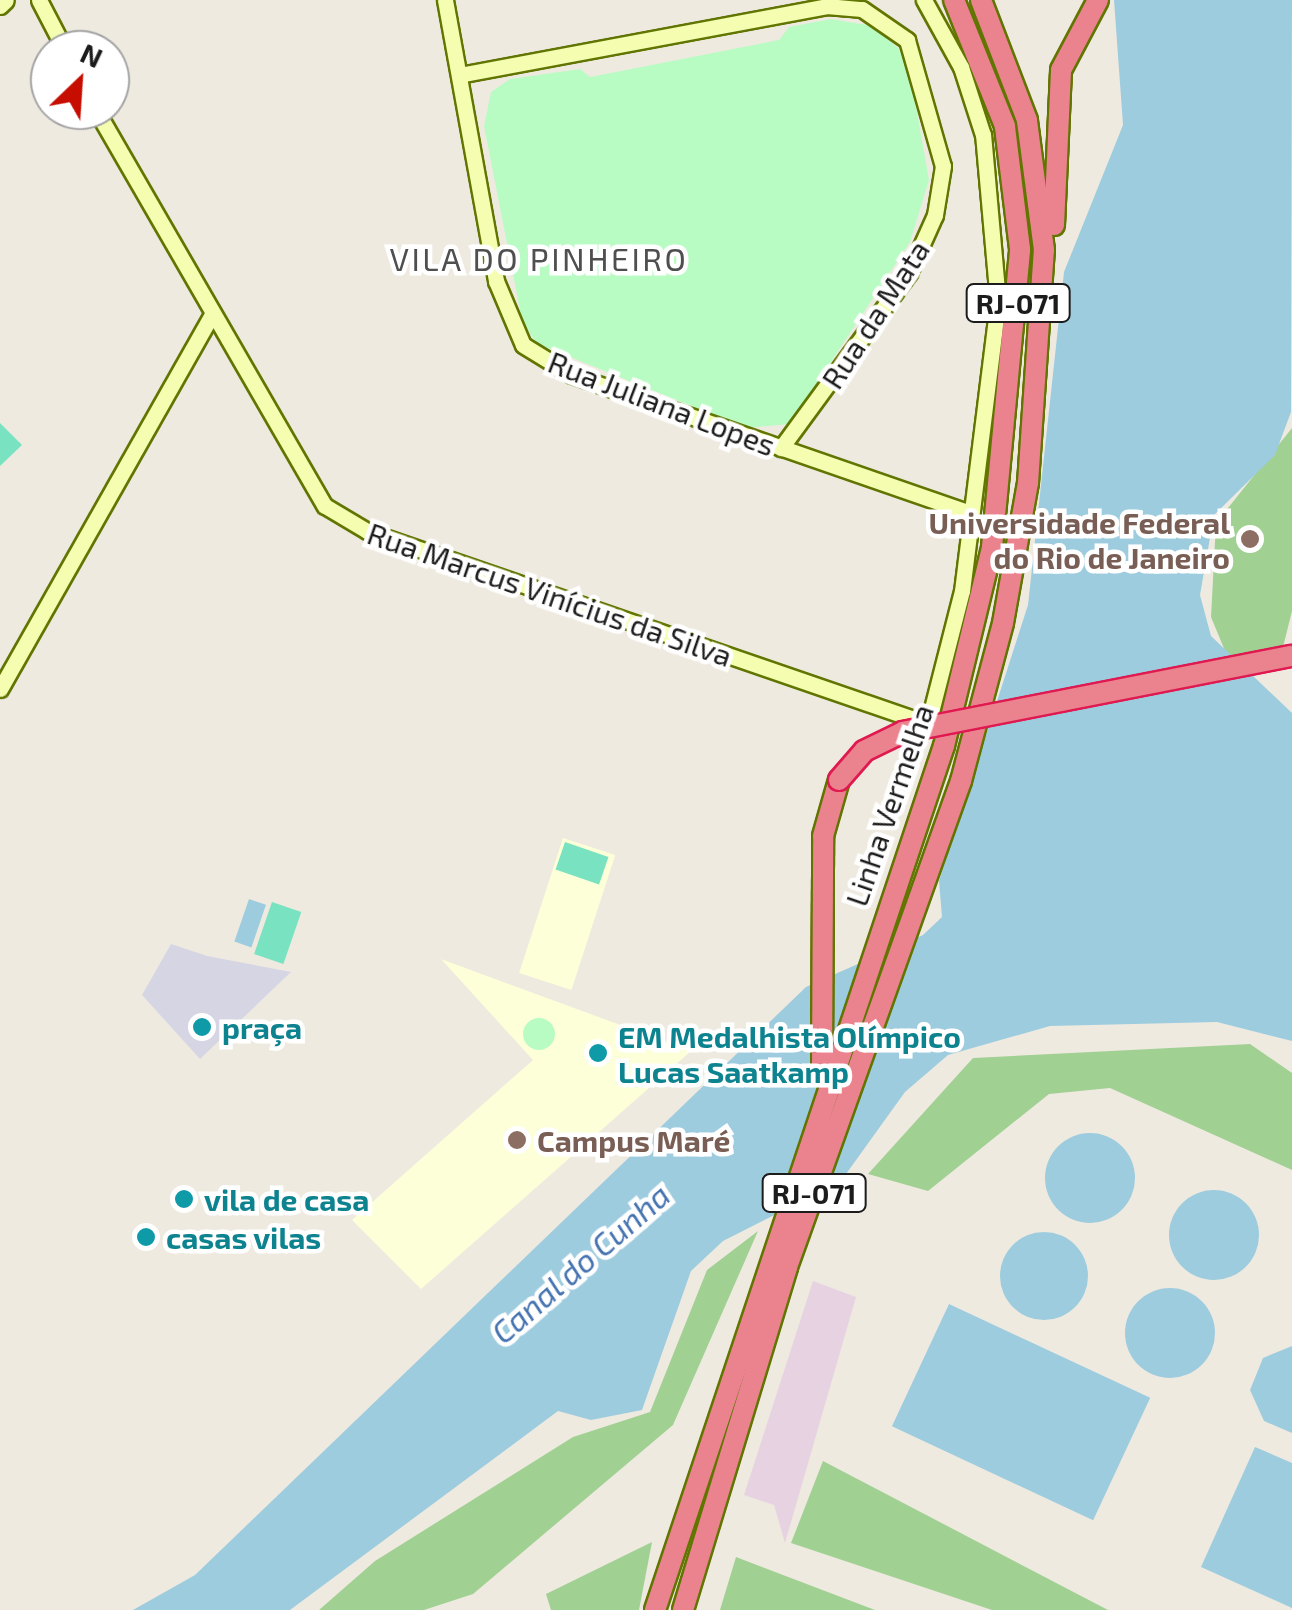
<!DOCTYPE html>
<html>
<head>
<meta charset="utf-8">
<style>
	body { margin:0 }
	#map { position:relative; width:1292px; height:1610px; overflow:hidden; background:#eeeae0; font-family:"Exo 2",sans-serif }
	div>[style] { position:absolute }
	[style*='--x'] { left:calc(var(--x)*1px); top:calc(var(--y)*1px); width:calc(var(--w)*1px); rotate:calc(var(--a)*1deg) }
	.industrial>* { inset:0; background:#e7d2e2 }
	.education>* { inset:0; background:#fcffd8; transform-origin:0 0 }
	.forest>* { inset:0; background:#a1d093 }
	.park>* { inset:0; background:#b9fcc3 }
	.round { border-radius:50% }
	.pitch>* { inset:0; background:#79e2c1; transform-origin:0 0 }
	.plaza>* { inset:0; background:#d6d5e4 }
	.water>* { inset:0; background:#9eccdf; transform-origin:0 0 }
	.roads { filter:drop-shadow(2px 0 #617500) drop-shadow(-2px 0 #617500) drop-shadow(0 2px #617500) drop-shadow(0 -2px #617500) }
	.secondary>* { height:15px; margin:-7.5px; padding:0 7.5px; transform-origin:7.5px; border-radius:7.5px; background:#f4fdb0 }
	.highway>* { height:20px; margin:-10px; padding:0 10px; transform-origin:10px; border-radius:10px; background:#eb838f }
	.bridges { filter:drop-shadow(2px 0 #df1a50) drop-shadow(-2px 0 #df1a50) drop-shadow(0 2px #df1a50) drop-shadow(0 -2px #df1a50) }
	.highway-bridge>* { height:20px; margin:-10px; padding:0 10px; transform-origin:10px; border-radius:10px; background:#eb838f }
	.dots>* { width:28px; height:28px; translate:-50% -50%; box-sizing:border-box; border:5px solid #fff; border-radius:50% }
	span { translate:-50% -50%; white-space:nowrap; text-align:center; line-height:1.15; -webkit-text-stroke:9px #fff; paint-order:stroke }
	.shield-label span { padding:2px 8px; background:#fff; border:2px solid; border-radius:8px; -webkit-text-stroke-width:0 }
	.shield-label { font-size:28px; color:#1c1c1c; font-weight:700 }
	.street-label { font-size:30px; color:#1c1c1c }
	.education-label { font-size:30px; color:#785e54; font-weight:700 }
	.right { translate:-100% -50%; text-align:right }
	.left { translate:0 -50%; text-align:left }
	.culture-label { font-size:30px; color:#0d838f; font-weight:700 }
	.neighbourhood-label { font-size:32px; color:#4f4f4f; letter-spacing:2.5px }
	.water-label { font-size:32px; color:#4472b0; font-style:italic }
	.north { position:absolute; left:30px; top:30px; width:100px; height:100px; box-sizing:border-box; background:#fff; border:2px solid #a4a4a4; border-radius:50%; rotate:25deg; font-size:28px; font-weight:700; line-height:40px; text-align:center; color:#1c1c1c }
	.north::after { content:''; display:block; margin:auto; width:35px; height:45px; background:#c70d00; clip-path:polygon(50% 0,100% 100%,50% 72%,0 100%) }
</style>
</head>
<body>
<div id="map">
	<div class="industrial">
		<i style="clip-path:polygon(813px 1281px,856px 1297px,785px 1543px,774px 1505px,744px 1495px)"></i>
	</div>
	<div class="education">
		<i style="left:563px;top:838px;width:55px;height:142px;rotate:18deg"></i>
		<i style="clip-path:polygon(441px 959px,691px 1051px,421px 1289px,352px 1220px,533px 1060px)"></i>
	</div>
	<div class="forest">
		<i style="clip-path:polygon(1292px 428px,1292px 611px,1283px 647px,1230px 663px,1211px 617px,1216px 523px)"></i>
		<i style="clip-path:polygon(1250px 1044px,1292px 1073px,1292px 1170px,1110px 1088px,1049px 1094px,928px 1191px,868px 1174px,973px 1058px)"></i>
		<i style="clip-path:polygon(758px 1231px,673px 1425px,473px 1594px,424px 1610px,319px 1610px,375px 1561px,573px 1437px,650px 1412px,707px 1270px)"></i>
		<i style="clip-path:polygon(823px 1461px,1108px 1610px,992px 1610px,791px 1543px)"></i>
		<i style="clip-path:polygon(652px 1542px,639px 1610px,551px 1610px,546px 1594px)"></i>
		<i style="clip-path:polygon(736px 1557px,875px 1610px,720px 1610px)"></i>
	</div>
	<div class="park">
		<i style="clip-path:polygon(831px 19px,873px 26px,907px 56px,929px 180px,910px 242px,790px 424px,745px 428px,536px 343px,522px 320px,484px 126px,491px 92px,510px 79px,580px 69px,590px 77px,779px 40px,789px 27px)"></i>
		<i class="round" style="left:523px;top:1018px;width:32px;height:32px"></i>
	</div>
	<div class="pitch">
		<i style="clip-path:polygon(0 423px,22px 445px,0 466px)"></i>
		<i style="left:565px;top:842px;width:46px;height:29px;rotate:19deg"></i>
		<i style="left:272px;top:902px;width:31px;height:55px;rotate:19deg"></i>
	</div>
	<div class="plaza">
		<i style="clip-path:polygon(171px 944px,207px 956px,291px 972px,200px 1059px,142px 995px)"></i>
	</div>
	<div class="water">
		<i style="clip-path:polygon(1114px 0,1292px 0,1291px 412px,1275px 455px,1214px 515px,1200px 595px,1211px 636px,1292px 713px,1292px 1041px,1217px 1022px,1050px 1026px,948px 1055px,905px 1092px,841px 1181px,723px 1241px,691px 1271px,642px 1410px,591px 1420px,558px 1411px,290px 1610px,133px 1610px,195px 1575px,806px 987px,923px 935px,942px 917px,939px 881px,1028px 605px,1064px 272px,1123px 125px)"></i>
		<i style="left:249px;top:899px;width:18px;height:45px;rotate:19deg"></i>
		<i class="round" style="left:1045px;top:1133px;width:90px;height:90px"></i>
		<i class="round" style="left:1169px;top:1190px;width:90px;height:90px"></i>
		<i class="round" style="left:1000px;top:1232px;width:88px;height:88px"></i>
		<i class="round" style="left:1125px;top:1288px;width:90px;height:90px"></i>
		<i style="left:949px;top:1304px;width:222px;height:135px;rotate:25deg"></i>
		<i style="clip-path:polygon(1292px 1346px,1292px 1433px,1264px 1421px,1250px 1390px,1263px 1358px)"></i>
		<i style="clip-path:polygon(1255px 1447px,1292px 1463px,1292px 1608px,1201px 1567px)"></i>
	</div>
	<div class="roads">
		<div class="secondary">
			<i style="--x:39;--y:0;--w:56;--a:62.5"></i>
			<i style="--x:445;--y:0;--w:286;--a:79.7"></i>
			<i style="--x:496;--y:281;--w:69;--a:67.1"></i>
			<i style="--x:523;--y:345;--w:57;--a:31.5"></i>
			<i style="--x:572;--y:375;--w:422;--a:19.1"></i>
			<i style="--x:0;--y:6;--w:8;--a:-45"></i>
			<i style="--x:459;--y:75;--w:373;--a:-10.6"></i>
			<i style="--x:826;--y:6;--w:36;--a:5"></i>
			<i style="--x:862;--y:9;--w:55;--a:34.6"></i>
			<i style="--x:907;--y:40;--w:131;--a:74.1"></i>
			<i style="--x:943;--y:166;--w:50;--a:99.3"></i>
			<i style="--x:935;--y:215;--w:64;--a:114.1"></i>
			<i style="--x:909;--y:273;--w:217;--a:126.2"></i>
			<i style="--x:96;--y:110;--w:457;--a:60"></i>
			<i style="--x:325;--y:506;--w:49;--a:30.8"></i>
			<i style="--x:367;--y:531;--w:593;--a:18.98"></i>
			<i style="--x:928;--y:724;--w:137;--a:-75.7"></i>
			<i style="--x:962;--y:591;--w:291;--a:-82.9"></i>
			<i style="--x:998;--y:302;--w:168;--a:-95.1"></i>
			<i style="--x:983;--y:135;--w:71;--a:-107.9"></i>
			<i style="--x:961;--y:67;--w:77;--a:-118.9"></i>
			<i style="--x:0;--y:689;--w:431;--a:-60.5"></i>
		</div>
		<div class="highway">
			<i style="--x:1054;--y:225;--w:155;--a:-87.4"></i>
			<i style="--x:1061;--y:70;--w:79;--a:-62.1"></i>
			<i style="--x:822;--y:1065;--w:229;--a:-89.7"></i>
			<i style="--x:823;--y:836;--w:58;--a:-74.1"></i>
			<i style="--x:655;--y:1610;--w:911;--a:-71.51"></i>
			<i style="--x:944;--y:746;--w:205;--a:-76.4"></i>
			<i style="--x:992;--y:547;--w:299;--a:-84.6"></i>
			<i style="--x:1020;--y:249;--w:124;--a:-97"></i>
			<i style="--x:1005;--y:126;--w:136;--a:-112"></i>
			<i style="--x:683;--y:1610;--w:358;--a:-73.1"></i>
			<i style="--x:787;--y:1267;--w:516;--a:-70.3"></i>
			<i style="--x:961;--y:781;--w:163;--a:-75.1"></i>
			<i style="--x:1003;--y:623;--w:142;--a:-79.9"></i>
			<i style="--x:1028;--y:483;--w:234;--a:-86.1"></i>
			<i style="--x:1044;--y:250;--w:131;--a:-97.5"></i>
			<i style="--x:1027;--y:120;--w:129;--a:-111"></i>
		</div>
	</div>
	<div class="bridges">
		<div class="highway-bridge">
			<i style="--x:839;--y:780;--w:38;--a:-49"></i>
			<i style="--x:864;--y:751;--w:43;--a:-26"></i>
			<i style="--x:903;--y:732;--w:396;--a:-11.1"></i>
		</div>
	</div>
	<div class="dots">
		<i style="left:1250px;top:539px;background:#8d6e63"></i>
		<i style="left:202px;top:1027px;background:#0f9aa8"></i>
		<i style="left:598px;top:1053px;background:#0f9aa8"></i>
		<i style="left:517px;top:1140px;background:#8d6e63"></i>
		<i style="left:184px;top:1199px;background:#0f9aa8"></i>
		<i style="left:146px;top:1237px;background:#0f9aa8"></i>
	</div>
	<div class="shield-label">
		<span style="left:1018px;top:303px">RJ-071</span>
		<span style="left:814px;top:1193px">RJ-071</span>
	</div>
	<div class="street-label">
		<span style="left:875px;top:314px;rotate:-57deg">Rua da Mata</span>
		<span style="left:662px;top:403px;rotate:21deg">Rua Juliana Lopes</span>
		<span style="left:550px;top:594px;rotate:19deg">Rua Marcus Vinícius da Silva</span>
		<span style="left:889px;top:805px;rotate:-71deg">Linha Vermelha</span>
	</div>
	<div class="education-label">
		<span class="right" style="left:1230px;top:539px">Universidade Federal<br>do Rio de Janeiro</span>
		<span class="left" style="left:537px;top:1140px">Campus Maré</span>
	</div>
	<div class="culture-label">
		<span class="left" style="left:222px;top:1027px">praça</span>
		<span class="left" style="left:618px;top:1053px">EM Medalhista Olímpico<br>Lucas Saatkamp</span>
		<span class="left" style="left:204px;top:1199px">vila de casa</span>
		<span class="left" style="left:166px;top:1237px">casas vilas</span>
	</div>
	<div class="neighbourhood-label">
		<span style="left:539px;top:258px">VILA DO PINHEIRO</span>
	</div>
	<div class="water-label">
		<span style="left:580px;top:1263px;rotate:-41deg">Canal do Cunha</span>
	</div>
	<div class="north">N</div>
</div>
</body>
</html>
